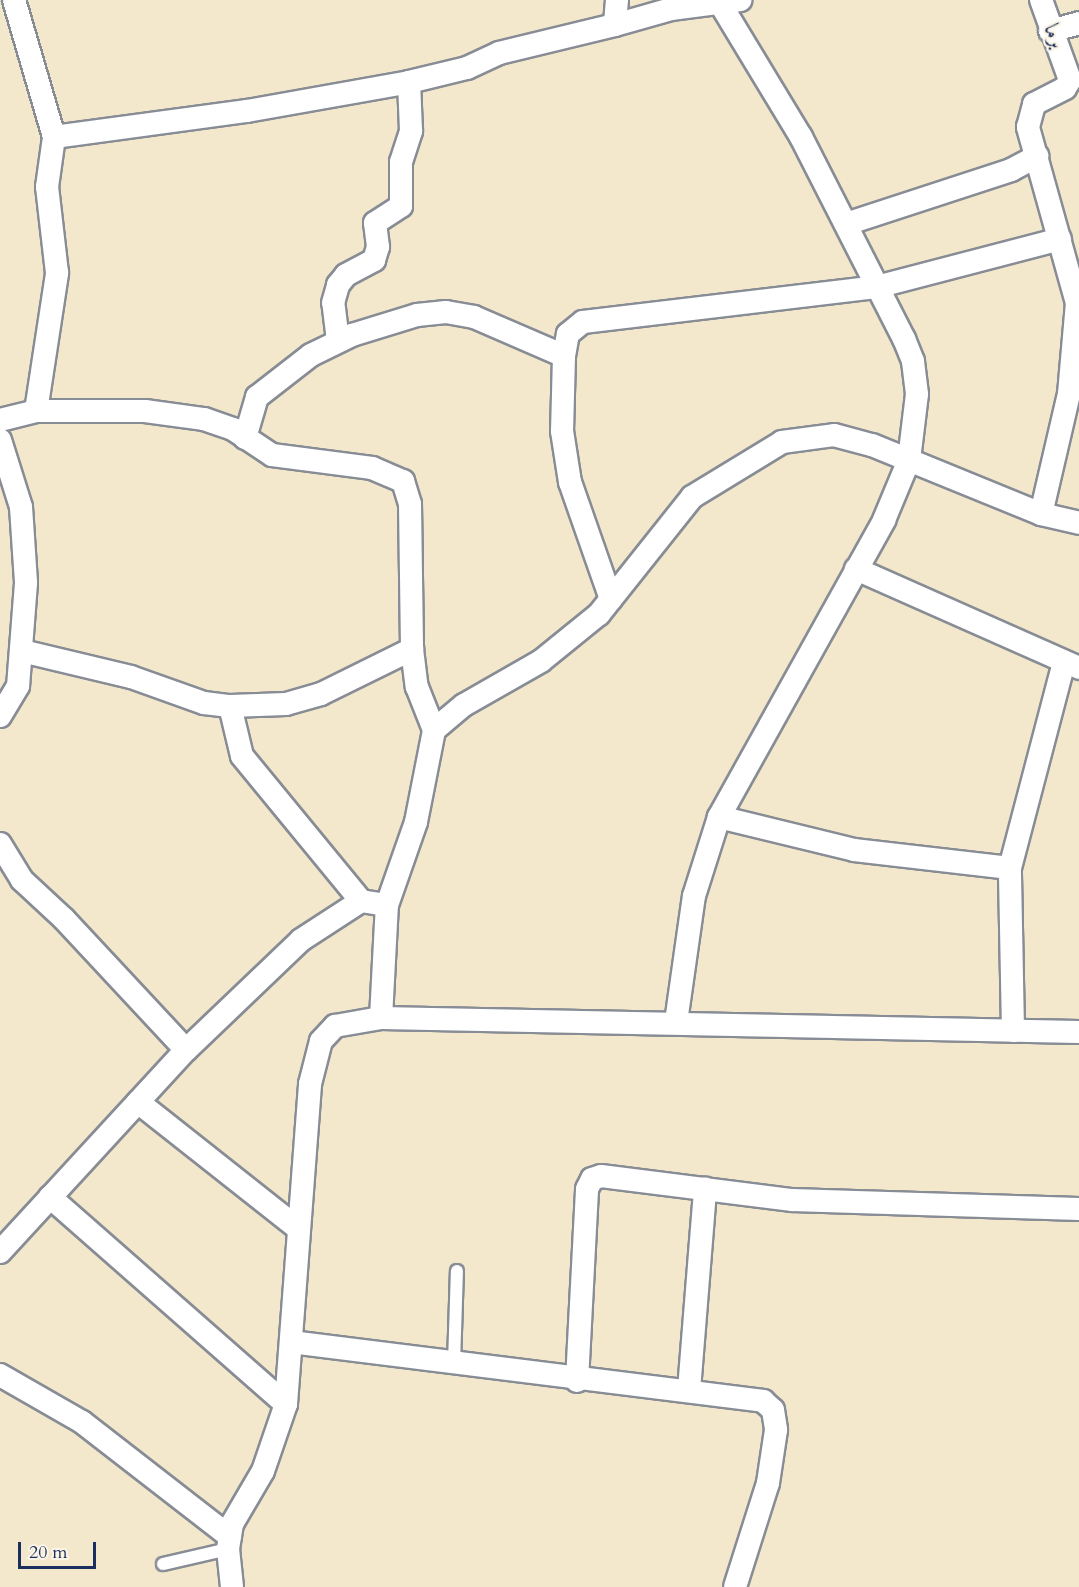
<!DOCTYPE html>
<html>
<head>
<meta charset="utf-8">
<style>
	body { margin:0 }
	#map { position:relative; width:1079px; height:1587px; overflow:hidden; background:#f3e8cc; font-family:Cardo,Amiri,serif }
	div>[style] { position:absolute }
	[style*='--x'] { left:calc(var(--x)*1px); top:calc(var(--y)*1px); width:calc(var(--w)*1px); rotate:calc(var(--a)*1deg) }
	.roads { filter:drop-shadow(2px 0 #878c95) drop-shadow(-2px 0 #878c95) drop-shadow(0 2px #878c95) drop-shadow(0 -2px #878c95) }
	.service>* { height:12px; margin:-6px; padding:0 6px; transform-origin:6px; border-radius:6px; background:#fff }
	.minor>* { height:22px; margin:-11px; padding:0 11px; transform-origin:11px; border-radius:11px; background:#fff }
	span { translate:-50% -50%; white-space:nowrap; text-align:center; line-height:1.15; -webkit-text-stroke:4.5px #fcf5e5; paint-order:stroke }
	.street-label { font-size:22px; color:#1b2f5e }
	.scale { position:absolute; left:18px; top:1542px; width:78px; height:27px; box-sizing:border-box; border:3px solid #1b2f5e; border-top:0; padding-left:8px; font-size:18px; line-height:21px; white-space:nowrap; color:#1b2f5e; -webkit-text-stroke:4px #fcf5e5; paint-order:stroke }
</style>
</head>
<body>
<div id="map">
	<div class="roads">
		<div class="service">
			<i style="--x:454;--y:1364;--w:93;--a:-88.2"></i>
			<i style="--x:163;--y:1564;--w:67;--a:-13"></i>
		</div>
		<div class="minor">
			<i style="--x:14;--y:0;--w:143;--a:73.7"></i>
			<i style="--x:54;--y:137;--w:195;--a:-7.7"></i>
			<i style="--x:247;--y:111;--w:165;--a:-10.1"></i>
			<i style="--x:409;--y:82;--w:60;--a:-13.6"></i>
			<i style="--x:467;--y:68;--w:35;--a:-25"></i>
			<i style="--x:499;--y:53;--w:119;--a:-13.6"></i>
			<i style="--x:617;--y:0;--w:25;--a:95"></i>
			<i style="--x:615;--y:25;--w:58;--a:-15.9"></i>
			<i style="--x:671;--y:9;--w:70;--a:-7.4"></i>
			<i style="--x:1050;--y:31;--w:30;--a:-15"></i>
			<i style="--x:846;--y:224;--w:174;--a:-18.1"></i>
			<i style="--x:1011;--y:170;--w:30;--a:-28"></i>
			<i style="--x:338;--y:341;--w:38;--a:-97"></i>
			<i style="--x:333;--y:303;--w:19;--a:-74"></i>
			<i style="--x:338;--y:285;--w:13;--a:-51"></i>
			<i style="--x:346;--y:275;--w:32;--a:-28"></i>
			<i style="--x:374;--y:260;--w:14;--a:-73"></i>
			<i style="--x:378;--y:247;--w:24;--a:-97"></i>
			<i style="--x:375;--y:223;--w:31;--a:-33"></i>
			<i style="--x:401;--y:206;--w:44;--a:-90"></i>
			<i style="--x:401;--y:162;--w:33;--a:-72"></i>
			<i style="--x:411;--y:131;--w:49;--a:-92.3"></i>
			<i style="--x:564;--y:356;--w:22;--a:-80"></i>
			<i style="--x:568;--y:334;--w:19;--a:-39"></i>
			<i style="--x:583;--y:322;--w:295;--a:-6.8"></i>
			<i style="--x:876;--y:287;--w:190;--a:-14.6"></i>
			<i style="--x:36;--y:411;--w:140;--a:-81.3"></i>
			<i style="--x:57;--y:273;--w:87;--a:-96.6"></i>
			<i style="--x:47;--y:187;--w:50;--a:-82"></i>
			<i style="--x:0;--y:420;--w:37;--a:-14"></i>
			<i style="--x:36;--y:411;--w:109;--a:0"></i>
			<i style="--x:145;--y:411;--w:60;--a:7.7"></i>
			<i style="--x:204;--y:419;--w:31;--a:19"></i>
			<i style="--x:233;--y:429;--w:47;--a:33.7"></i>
			<i style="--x:272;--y:455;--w:101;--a:7.4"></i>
			<i style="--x:372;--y:468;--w:34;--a:23"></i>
			<i style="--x:403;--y:481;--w:24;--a:73"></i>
			<i style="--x:410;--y:504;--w:145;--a:89.2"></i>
			<i style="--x:412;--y:649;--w:38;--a:83"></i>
			<i style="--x:417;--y:687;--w:46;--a:68.4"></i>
			<i style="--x:245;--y:438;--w:43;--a:-73.7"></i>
			<i style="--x:257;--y:397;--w:68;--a:-37.9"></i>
			<i style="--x:311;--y:355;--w:46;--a:-26"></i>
			<i style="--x:352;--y:335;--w:68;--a:-17.1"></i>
			<i style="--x:417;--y:315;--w:29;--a:-6"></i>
			<i style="--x:446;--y:312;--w:28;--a:10"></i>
			<i style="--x:474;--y:317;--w:98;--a:23.4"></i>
			<i style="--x:564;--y:356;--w:75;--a:91.5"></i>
			<i style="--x:562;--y:431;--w:52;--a:81.1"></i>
			<i style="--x:570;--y:482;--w:124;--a:70.7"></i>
			<i style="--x:0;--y:440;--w:70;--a:72.6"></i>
			<i style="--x:21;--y:507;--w:76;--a:86.2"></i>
			<i style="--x:26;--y:583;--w:103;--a:94.4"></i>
			<i style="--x:18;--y:686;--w:35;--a:121"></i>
			<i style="--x:1041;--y:514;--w:123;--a:-76.9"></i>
			<i style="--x:1069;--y:394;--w:91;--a:-85"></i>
			<i style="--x:1077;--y:303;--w:183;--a:-105.6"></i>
			<i style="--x:1028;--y:127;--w:24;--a:-75"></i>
			<i style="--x:1034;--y:104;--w:35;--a:-27"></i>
			<i style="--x:1065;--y:88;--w:9;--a:-58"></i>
			<i style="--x:1070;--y:80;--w:85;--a:-109.9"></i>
			<i style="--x:856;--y:569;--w:244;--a:23.9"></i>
			<i style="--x:22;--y:651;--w:112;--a:13.4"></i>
			<i style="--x:131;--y:677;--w:77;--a:19.6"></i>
			<i style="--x:204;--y:703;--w:26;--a:7"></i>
			<i style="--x:230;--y:706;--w:56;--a:-2"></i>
			<i style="--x:286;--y:704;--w:36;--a:-16"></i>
			<i style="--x:321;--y:694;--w:102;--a:-26.3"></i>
			<i style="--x:230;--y:706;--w:51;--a:76.5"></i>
			<i style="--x:242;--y:756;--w:188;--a:50.6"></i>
			<i style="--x:719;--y:817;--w:139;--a:13.7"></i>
			<i style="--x:854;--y:850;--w:157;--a:6.6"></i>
			<i style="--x:0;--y:844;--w:42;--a:58.6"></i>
			<i style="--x:22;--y:880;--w:57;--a:42.9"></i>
			<i style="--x:64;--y:919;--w:179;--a:47"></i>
			<i style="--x:186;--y:1050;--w:159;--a:-43.7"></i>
			<i style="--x:301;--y:940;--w:72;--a:-33"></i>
			<i style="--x:361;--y:901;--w:26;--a:9"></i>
			<i style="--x:381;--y:1018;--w:113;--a:-87"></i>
			<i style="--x:387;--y:905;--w:88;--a:-70.7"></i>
			<i style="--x:416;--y:822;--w:94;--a:-78.9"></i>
			<i style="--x:434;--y:730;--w:39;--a:-40"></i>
			<i style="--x:464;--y:705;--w:89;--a:-29.7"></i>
			<i style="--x:541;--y:661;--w:75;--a:-39"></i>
			<i style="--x:599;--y:614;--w:149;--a:-51.5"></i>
			<i style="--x:692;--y:497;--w:105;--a:-31.4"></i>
			<i style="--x:782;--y:442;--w:52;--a:-7.7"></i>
			<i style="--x:834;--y:435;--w:39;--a:15"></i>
			<i style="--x:872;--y:445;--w:183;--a:22.2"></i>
			<i style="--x:1041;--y:514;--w:39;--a:13"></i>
			<i style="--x:676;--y:1022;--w:127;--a:-81.9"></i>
			<i style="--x:694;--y:896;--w:83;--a:-72.4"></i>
			<i style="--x:719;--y:817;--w:340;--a:-60.9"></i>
			<i style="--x:884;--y:520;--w:65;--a:-67.4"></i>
			<i style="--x:909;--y:460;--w:66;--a:-83.1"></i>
			<i style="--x:917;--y:394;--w:33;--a:-97"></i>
			<i style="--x:913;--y:361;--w:24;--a:-112"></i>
			<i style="--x:904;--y:339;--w:227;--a:-117"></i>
			<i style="--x:801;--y:137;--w:154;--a:-121.2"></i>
			<i style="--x:1013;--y:1031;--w:163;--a:-91.1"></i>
			<i style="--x:1010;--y:868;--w:213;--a:-75.3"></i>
			<i style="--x:138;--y:1102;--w:205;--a:38.3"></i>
			<i style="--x:50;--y:1197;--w:314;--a:41.3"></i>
			<i style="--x:0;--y:1252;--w:275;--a:-47.4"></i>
			<i style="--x:291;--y:1342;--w:476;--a:7.1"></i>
			<i style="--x:763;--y:1401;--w:13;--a:42"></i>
			<i style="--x:773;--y:1410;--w:20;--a:81"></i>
			<i style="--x:776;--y:1430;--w:54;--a:98.6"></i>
			<i style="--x:768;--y:1483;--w:109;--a:107.6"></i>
			<i style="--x:0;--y:1375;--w:95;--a:29.8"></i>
			<i style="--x:82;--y:1422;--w:187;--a:37.8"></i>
			<i style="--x:577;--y:1381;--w:192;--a:-87"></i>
			<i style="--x:587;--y:1189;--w:11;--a:-63"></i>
			<i style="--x:592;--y:1179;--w:9;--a:-18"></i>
			<i style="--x:601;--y:1176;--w:193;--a:7.2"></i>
			<i style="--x:792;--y:1200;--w:287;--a:1.8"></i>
			<i style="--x:689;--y:1390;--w:202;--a:-85.4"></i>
			<i style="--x:232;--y:1587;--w:38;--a:-96"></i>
			<i style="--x:228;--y:1549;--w:25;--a:-81"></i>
			<i style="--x:232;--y:1524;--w:61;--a:-59.7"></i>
			<i style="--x:263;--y:1471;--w:71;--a:-71.1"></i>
			<i style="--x:286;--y:1404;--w:321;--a:-85.7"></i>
			<i style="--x:310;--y:1084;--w:44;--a:-75.7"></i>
			<i style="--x:321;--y:1041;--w:21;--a:-47"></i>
			<i style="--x:335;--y:1026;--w:47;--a:-9.9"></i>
			<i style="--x:381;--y:1018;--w:698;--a:1.15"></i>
		</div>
	</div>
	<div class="street-label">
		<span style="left:1054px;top:36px;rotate:69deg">برما</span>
	</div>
	<div class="scale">20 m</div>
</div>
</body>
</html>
